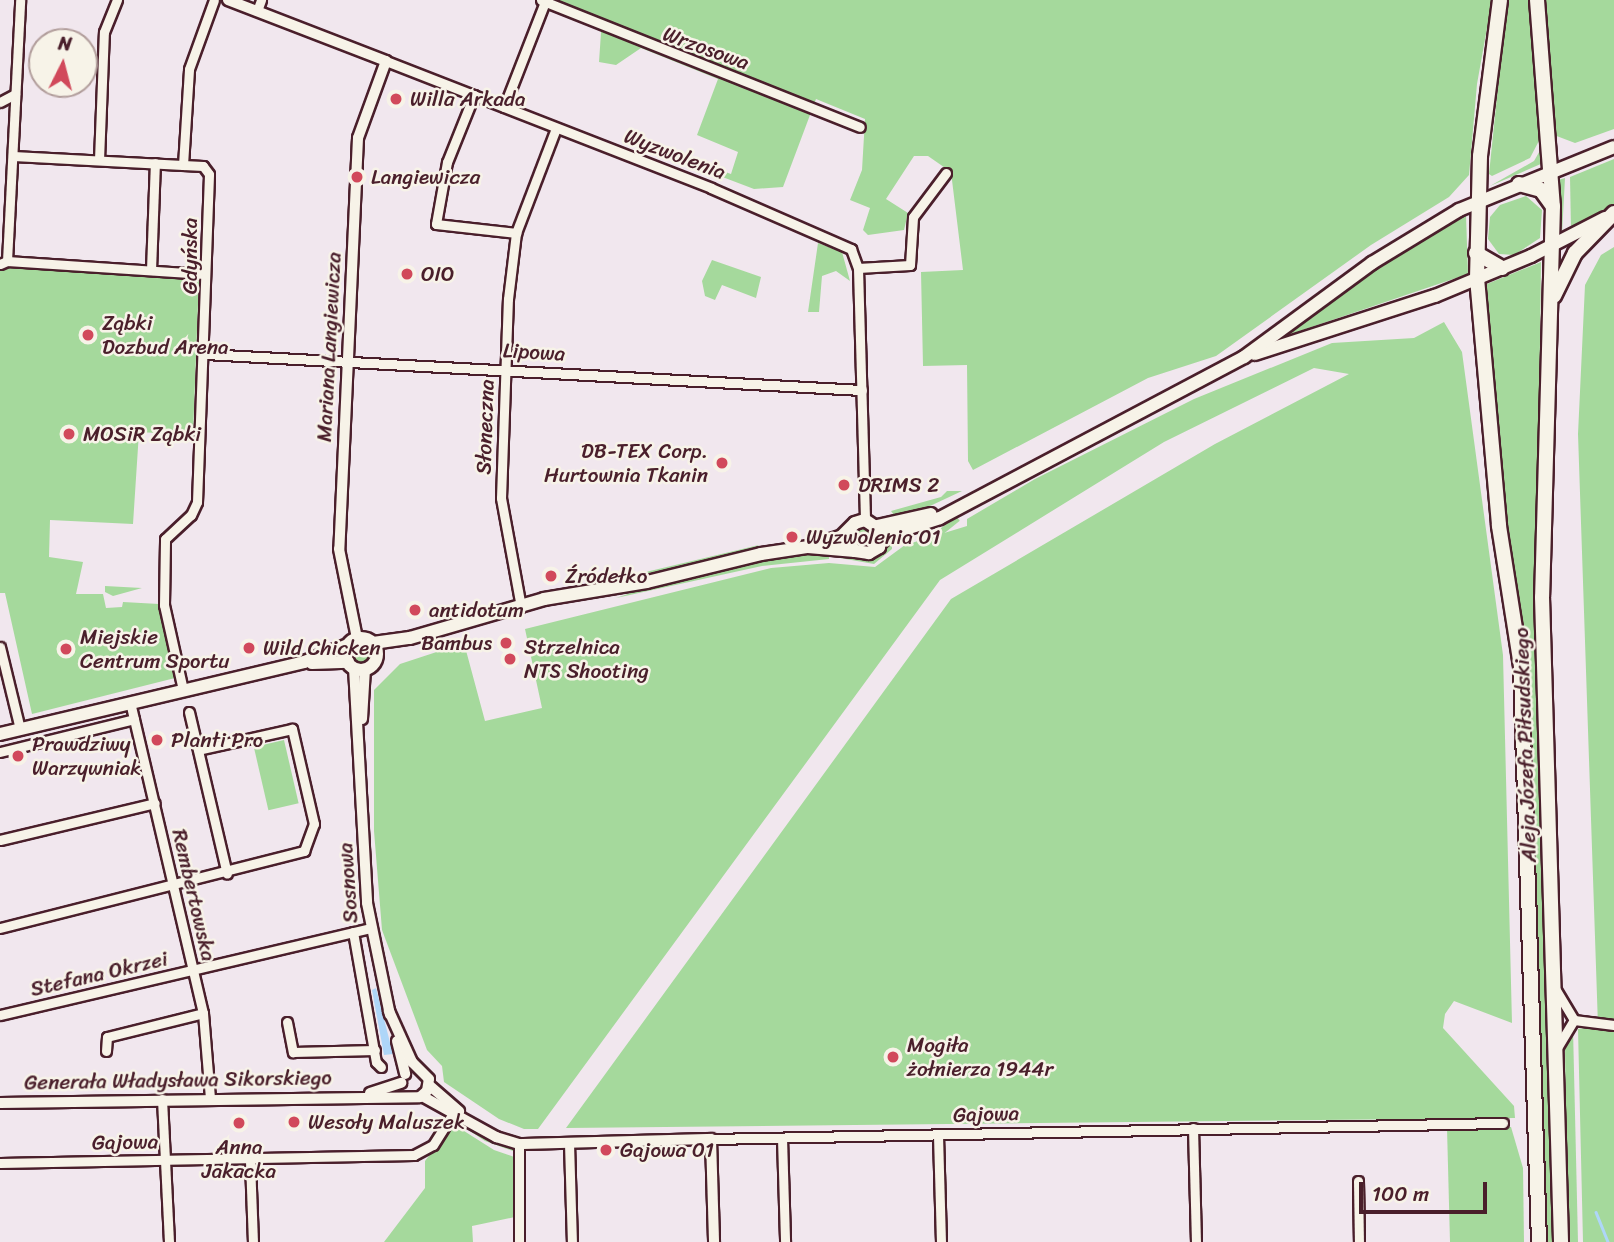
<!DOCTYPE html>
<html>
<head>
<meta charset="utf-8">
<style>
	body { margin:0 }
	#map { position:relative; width:1614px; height:1242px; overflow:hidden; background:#f1e7ee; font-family:Sriracha,sans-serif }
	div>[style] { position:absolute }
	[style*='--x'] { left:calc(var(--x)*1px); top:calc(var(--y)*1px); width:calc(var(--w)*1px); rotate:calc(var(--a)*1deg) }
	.green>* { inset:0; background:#a5d99c; transform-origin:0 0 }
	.round { border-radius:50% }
	.water>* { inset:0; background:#aed6f8 }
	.stream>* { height:2.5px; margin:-1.25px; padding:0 1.25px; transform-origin:1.25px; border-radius:1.25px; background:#aed6f8 }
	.roads { filter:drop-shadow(2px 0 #4a1f2b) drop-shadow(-2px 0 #4a1f2b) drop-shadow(0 2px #4a1f2b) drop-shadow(0 -2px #4a1f2b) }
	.minor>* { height:9px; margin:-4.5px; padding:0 4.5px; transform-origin:4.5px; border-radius:4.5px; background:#f7f3e8 }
	.tertiary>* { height:10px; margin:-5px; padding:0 5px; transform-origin:5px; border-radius:5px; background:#f7f3e8 }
	.secondary>* { height:12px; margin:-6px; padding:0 6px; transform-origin:6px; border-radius:6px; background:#f7f3e8 }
	.secondary>.ring { margin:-6px; padding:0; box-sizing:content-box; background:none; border:12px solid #f7f3e8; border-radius:50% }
	.primary>* { height:14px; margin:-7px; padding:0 7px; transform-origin:7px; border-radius:7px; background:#f7f3e8 }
	.dots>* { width:19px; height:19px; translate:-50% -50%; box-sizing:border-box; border:4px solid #f7f3e8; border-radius:50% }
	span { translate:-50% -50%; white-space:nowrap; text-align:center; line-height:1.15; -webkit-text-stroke:5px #f7f3e8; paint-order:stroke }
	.street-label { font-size:21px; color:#4a1f2b }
	.poi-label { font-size:21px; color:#4a1f2b }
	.left { translate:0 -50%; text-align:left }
	.right { translate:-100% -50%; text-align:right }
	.north { position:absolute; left:28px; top:28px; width:70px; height:70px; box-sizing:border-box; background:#f7f3e8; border:2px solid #b29e9c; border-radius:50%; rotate:6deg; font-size:19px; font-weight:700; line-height:28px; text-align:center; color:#4a1f2b }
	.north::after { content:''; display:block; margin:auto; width:24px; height:32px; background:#d1495b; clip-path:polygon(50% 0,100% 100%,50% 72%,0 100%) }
	.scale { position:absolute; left:1359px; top:1182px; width:128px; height:32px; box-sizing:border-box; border:4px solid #4a1f2b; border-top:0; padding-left:9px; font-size:21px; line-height:24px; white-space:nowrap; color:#4a1f2b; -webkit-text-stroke:5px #f7f3e8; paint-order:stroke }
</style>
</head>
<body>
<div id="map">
	<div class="green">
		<i style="clip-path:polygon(556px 0,1492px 0,1477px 84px,1469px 175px,1449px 197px,1371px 245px,1216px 356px,1148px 378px,973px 470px,968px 461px,967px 365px,923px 366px,921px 272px,963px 270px,951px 172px,928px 156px,914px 156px,886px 199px,908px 213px,904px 230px,868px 235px,863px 230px,870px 208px,850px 200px,862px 170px,865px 119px,816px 99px,783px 187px,754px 189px,712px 173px,714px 168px,731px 174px,738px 152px,697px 135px,718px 79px,641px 48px,616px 65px,599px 62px,602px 18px)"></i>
		<i style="clip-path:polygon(1507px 0,1531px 0,1542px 135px,1530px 158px,1492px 176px,1489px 174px)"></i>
		<i style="clip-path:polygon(1542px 0,1614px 0,1614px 129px,1575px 143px,1554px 135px)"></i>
		<i style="clip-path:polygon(1542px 147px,1543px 163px,1490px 186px,1534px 161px)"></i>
		<i style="clip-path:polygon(1614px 159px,1614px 207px,1571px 230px,1570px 177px)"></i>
		<i style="clip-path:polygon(1565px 178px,1562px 234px,1562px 235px,1558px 180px)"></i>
		<i style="clip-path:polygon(1526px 196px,1542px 210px,1540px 238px,1514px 255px,1499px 254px,1488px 239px,1490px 217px,1500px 205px)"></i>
		<i style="clip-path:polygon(1466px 215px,1468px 274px,1285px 336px,1385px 263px)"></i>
		<i style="clip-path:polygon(818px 243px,842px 252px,850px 281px,836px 271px,822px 276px,819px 312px,808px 312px)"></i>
		<i style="clip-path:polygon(1614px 247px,1614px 1242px,1583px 1242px,1578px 1029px,1598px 1026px,1578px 434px,1585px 285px,1601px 255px)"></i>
		<i style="clip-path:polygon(712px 260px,761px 277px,756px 298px,722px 285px,715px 300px,705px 296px,702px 281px)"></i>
		<i style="clip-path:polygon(1541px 262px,1537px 587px,1556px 1242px,1546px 1242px,1527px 662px,1507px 523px,1486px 290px,1487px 284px)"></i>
		<i style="clip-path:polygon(15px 266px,190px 273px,199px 278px,193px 435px,139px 432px,133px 524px,50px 520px,49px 557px,83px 562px,76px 594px,103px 594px,106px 608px,122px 607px,123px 602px,159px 604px,175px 678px,32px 714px,5px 593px,0 593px,0 269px)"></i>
		<i style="clip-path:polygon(1444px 322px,1462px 352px,1503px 655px,1512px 1023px,1454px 1001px,1445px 1014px,1443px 1028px,1514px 1106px,1515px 1118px,566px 1128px,951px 599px,1215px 444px,1349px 374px,1314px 368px,1164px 442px,940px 580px,538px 1129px,524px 1129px,499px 1119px,444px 1082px,442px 1066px,427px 1050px,382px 930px,374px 831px,374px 690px,400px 664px,464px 643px,485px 721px,542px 708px,525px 629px,771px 568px,829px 563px,875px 567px,905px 545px,967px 526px,967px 519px,1035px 479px,1194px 399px,1332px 343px,1414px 338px)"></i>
		<i style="clip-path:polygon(947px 491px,962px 491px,930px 506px,894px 515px,891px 511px,941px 497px)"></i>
		<i style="left:956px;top:516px;width:6px;height:58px;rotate:51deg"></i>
		<i class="round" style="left:855px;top:527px;width:20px;height:20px"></i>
		<i style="clip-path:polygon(892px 538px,892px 549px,874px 564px,840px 558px,839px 551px,864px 558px)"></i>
		<i style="clip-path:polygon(759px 545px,751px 551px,617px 580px,623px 573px,629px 576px)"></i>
		<i style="clip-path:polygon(829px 551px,829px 559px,762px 566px,616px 598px,657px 584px,783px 555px)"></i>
		<i style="clip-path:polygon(105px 586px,142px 588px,113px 596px,105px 592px)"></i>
		<i class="round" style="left:353px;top:645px;width:18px;height:18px"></i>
		<i style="left:284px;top:740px;width:65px;height:31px;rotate:77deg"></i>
		<i style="clip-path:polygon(1573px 1029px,1578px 1242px,1567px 1242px,1565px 1047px)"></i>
		<i style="clip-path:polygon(455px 1121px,514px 1148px,513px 1151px,485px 1141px)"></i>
		<i style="clip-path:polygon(453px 1124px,494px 1150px,517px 1158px,515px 1217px,472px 1226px,473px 1242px,384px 1242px,425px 1188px,425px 1161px)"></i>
		<i style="clip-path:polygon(1511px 1127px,1523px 1168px,1524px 1242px,1450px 1242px,1447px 1128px)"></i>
	</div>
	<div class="water">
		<i style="clip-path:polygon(376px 988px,393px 1054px,384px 1055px,372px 990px)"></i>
	</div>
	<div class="stream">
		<i style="--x:1596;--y:1212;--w:32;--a:68"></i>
	</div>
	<div class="roads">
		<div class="minor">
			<i style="--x:541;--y:0;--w:343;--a:21.7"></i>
			<i style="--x:257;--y:11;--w:12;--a:-70"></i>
			<i style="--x:386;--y:61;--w:349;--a:21.3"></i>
			<i style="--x:711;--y:188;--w:153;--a:23.5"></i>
			<i style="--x:851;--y:249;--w:20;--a:70"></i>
			<i style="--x:858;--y:268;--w:252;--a:88.4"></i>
			<i style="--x:474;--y:95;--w:72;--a:111.9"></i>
			<i style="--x:447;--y:162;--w:63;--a:100.1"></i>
			<i style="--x:436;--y:224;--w:81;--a:6.4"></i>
			<i style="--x:0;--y:102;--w:17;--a:-28"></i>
			<i style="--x:504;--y:107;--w:113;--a:-68.7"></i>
			<i style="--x:13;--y:156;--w:170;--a:3"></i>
			<i style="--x:99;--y:160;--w:128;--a:-87.8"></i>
			<i style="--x:104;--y:32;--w:35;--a:-68"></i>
			<i style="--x:7;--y:261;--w:198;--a:3.8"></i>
			<i style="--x:0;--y:264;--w:8;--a:-23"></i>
			<i style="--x:7;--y:261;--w:261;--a:-87.1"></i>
			<i style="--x:858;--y:268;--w:52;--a:-3.3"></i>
			<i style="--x:910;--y:265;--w:48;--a:-86.4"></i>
			<i style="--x:913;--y:217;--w:55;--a:-53.1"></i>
			<i style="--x:151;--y:270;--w:107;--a:-87.9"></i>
			<i style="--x:205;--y:354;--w:658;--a:3.14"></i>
			<i style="--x:521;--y:607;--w:111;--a:-100.4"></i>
			<i style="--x:501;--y:498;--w:199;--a:-88"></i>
			<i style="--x:508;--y:299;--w:66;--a:-83.1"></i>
			<i style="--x:516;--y:233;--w:112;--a:-69.1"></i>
			<i style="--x:0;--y:647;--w:84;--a:76.3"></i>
			<i style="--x:183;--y:690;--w:87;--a:-102.6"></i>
			<i style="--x:164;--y:605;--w:66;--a:-89.1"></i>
			<i style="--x:165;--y:539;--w:35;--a:-43"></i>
			<i style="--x:191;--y:515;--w:14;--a:-65"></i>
			<i style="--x:197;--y:502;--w:328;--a:-87.9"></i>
			<i style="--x:209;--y:174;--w:10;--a:-127"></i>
			<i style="--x:203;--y:166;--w:20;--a:-177"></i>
			<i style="--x:183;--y:165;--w:96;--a:-86.4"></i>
			<i style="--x:189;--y:69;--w:73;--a:-70.1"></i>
			<i style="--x:130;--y:702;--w:319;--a:76.8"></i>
			<i style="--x:203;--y:1013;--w:85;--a:85.3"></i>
			<i style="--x:189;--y:712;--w:166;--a:76.8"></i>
			<i style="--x:0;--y:752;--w:138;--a:-13.8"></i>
			<i style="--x:0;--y:840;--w:159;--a:-13.4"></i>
			<i style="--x:0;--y:928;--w:314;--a:-14.2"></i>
			<i style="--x:304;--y:851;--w:29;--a:-70"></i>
			<i style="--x:314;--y:824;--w:98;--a:-103"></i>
			<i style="--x:292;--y:729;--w:96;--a:167.4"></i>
			<i style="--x:353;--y:932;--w:132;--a:80"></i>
			<i style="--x:376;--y:1062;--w:7;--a:45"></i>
			<i style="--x:1556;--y:990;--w:35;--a:59"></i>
			<i style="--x:1574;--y:1020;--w:40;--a:7.1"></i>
			<i style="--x:0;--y:1015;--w:380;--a:-13.2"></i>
			<i style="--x:287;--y:1022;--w:31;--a:79"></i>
			<i style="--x:293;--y:1052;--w:82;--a:-1.4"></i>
			<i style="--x:1557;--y:1048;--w:33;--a:-59"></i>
			<i style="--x:106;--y:1051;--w:14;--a:-86"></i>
			<i style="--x:107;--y:1037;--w:99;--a:-14"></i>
			<i style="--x:162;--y:1099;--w:143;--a:87.2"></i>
			<i style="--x:1193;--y:1128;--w:114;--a:88.5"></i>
			<i style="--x:938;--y:1135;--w:107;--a:88.4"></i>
			<i style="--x:782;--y:1138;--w:104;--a:88.3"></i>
			<i style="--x:711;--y:1139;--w:792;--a:-1.16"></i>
			<i style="--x:569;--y:1143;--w:99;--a:88.3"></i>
			<i style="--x:250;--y:1161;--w:81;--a:87.9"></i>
			<i style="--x:0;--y:1163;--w:414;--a:-1.1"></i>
			<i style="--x:414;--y:1155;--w:21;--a:-28"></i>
			<i style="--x:433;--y:1145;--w:41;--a:-57.8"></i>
			<i style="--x:1358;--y:1181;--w:61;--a:89.1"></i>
			<i style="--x:519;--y:1242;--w:98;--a:-90"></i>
		</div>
		<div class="tertiary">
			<i style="--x:228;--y:0;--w:169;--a:21.1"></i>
			<i style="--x:386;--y:61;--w:82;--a:110"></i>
			<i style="--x:358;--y:138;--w:411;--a:92.6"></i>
			<i style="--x:339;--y:549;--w:91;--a:78.6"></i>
			<i style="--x:354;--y:668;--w:235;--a:86.8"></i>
			<i style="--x:367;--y:903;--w:114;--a:78.4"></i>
			<i style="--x:362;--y:719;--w:50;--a:-86.6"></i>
			<i style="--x:397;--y:1041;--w:34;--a:76"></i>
			<i style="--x:429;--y:1085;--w:40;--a:41"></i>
			<i style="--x:370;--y:1093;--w:33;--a:-18"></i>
			<i style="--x:422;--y:1096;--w:85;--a:29"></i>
			<i style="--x:496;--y:1137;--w:24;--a:17"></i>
			<i style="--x:519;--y:1144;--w:192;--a:-1.5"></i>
			<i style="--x:711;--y:1139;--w:103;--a:88.3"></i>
			<i style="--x:0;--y:1103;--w:420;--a:-0.8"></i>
			<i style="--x:420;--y:1097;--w:9;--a:-41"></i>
			<i style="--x:427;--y:1091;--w:12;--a:-81"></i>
			<i style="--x:429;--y:1079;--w:24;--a:-135"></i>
			<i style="--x:412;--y:1062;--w:56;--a:-114.3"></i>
		</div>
		<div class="secondary">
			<i style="--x:1255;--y:354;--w:189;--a:-17.9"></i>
			<i style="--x:1435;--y:296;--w:104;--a:-22.6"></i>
			<i style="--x:1531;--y:256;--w:83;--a:-27.2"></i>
			<i style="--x:877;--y:526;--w:55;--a:-12.5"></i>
			<i style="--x:880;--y:543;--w:13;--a:-42"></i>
			<i style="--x:890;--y:534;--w:52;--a:-17.7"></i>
			<i style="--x:940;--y:518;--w:344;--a:-27.9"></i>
			<i style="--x:1244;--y:357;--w:159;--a:-36.3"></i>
			<i style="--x:1372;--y:263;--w:102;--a:-31.3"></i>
			<i style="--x:1459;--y:210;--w:167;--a:-22.1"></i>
			<i style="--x:815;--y:545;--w:28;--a:-18"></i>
			<i style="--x:842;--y:536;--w:18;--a:-45"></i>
			<i style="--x:855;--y:523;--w:10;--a:-17"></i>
			<i style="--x:865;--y:520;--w:18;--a:34"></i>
			<i style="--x:880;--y:530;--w:17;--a:93"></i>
			<i style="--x:879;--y:547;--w:12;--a:149"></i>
			<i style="--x:869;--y:553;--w:14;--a:-172"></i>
			<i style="--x:855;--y:551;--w:11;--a:-128"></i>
			<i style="--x:848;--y:542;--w:13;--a:-81"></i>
			<i class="ring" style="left:345px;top:638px;width:20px;height:20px"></i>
			<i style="--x:373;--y:643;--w:37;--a:-8"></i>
			<i style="--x:410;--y:638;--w:140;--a:-16.2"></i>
			<i style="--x:544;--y:599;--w:104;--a:-9.4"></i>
			<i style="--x:647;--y:582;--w:117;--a:-13.8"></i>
			<i style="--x:761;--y:554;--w:48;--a:-8.5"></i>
			<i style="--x:808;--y:547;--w:47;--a:4.9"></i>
			<i style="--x:312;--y:663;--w:36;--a:-2"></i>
			<i style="--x:0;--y:734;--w:312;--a:-13.3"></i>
			<i style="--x:304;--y:662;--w:47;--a:-21.1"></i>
		</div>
		<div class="primary">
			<i style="--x:1500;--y:0;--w:157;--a:97.3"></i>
			<i style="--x:1480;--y:156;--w:122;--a:91.4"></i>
			<i style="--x:1477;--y:278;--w:249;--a:84.9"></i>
			<i style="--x:1499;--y:526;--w:143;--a:81.1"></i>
			<i style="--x:1521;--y:667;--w:575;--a:88.21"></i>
			<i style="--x:1537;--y:0;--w:207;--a:85.6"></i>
			<i style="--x:1553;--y:206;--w:391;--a:91.6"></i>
			<i style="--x:1542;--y:597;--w:645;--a:88.31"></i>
			<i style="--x:1519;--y:184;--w:23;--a:15"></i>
			<i style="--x:1541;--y:190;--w:19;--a:54"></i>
			<i style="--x:1476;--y:253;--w:30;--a:30"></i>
			<i style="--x:1554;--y:296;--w:48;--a:-64"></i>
			<i style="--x:1575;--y:253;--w:56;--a:-45.7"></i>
		</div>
	</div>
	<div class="dots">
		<i style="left:396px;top:99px;background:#d1495b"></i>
		<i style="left:357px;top:177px;background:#d1495b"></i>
		<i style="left:407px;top:274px;background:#d1495b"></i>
		<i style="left:88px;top:335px;background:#d1495b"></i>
		<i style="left:69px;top:434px;background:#d1495b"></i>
		<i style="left:722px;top:463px;background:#d1495b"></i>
		<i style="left:844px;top:485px;background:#d1495b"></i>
		<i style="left:792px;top:537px;background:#d1495b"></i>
		<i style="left:551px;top:576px;background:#d1495b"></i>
		<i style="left:415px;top:610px;background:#d1495b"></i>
		<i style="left:506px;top:643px;background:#d1495b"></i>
		<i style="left:249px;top:648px;background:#d1495b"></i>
		<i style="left:66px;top:649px;background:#d1495b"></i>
		<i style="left:510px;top:659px;background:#d1495b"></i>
		<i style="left:157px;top:740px;background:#d1495b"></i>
		<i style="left:18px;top:756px;background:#d1495b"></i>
		<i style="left:893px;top:1057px;background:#d1495b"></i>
		<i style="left:294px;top:1122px;background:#d1495b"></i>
		<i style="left:239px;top:1123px;background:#d1495b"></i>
		<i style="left:606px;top:1150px;background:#d1495b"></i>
	</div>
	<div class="street-label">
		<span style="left:706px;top:48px;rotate:20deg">Wrzosowa</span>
		<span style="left:675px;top:154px;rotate:21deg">Wyzwolenia</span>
		<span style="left:190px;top:256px;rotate:-90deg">Gdyńska</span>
		<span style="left:329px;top:347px;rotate:-87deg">Mariana Langiewicza</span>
		<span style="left:534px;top:352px;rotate:3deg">Lipowa</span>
		<span style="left:485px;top:427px;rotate:-88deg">Słoneczna</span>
		<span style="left:1525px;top:745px;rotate:-92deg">Aleja Józefa Piłsudskiego</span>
		<span style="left:348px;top:883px;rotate:-94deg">Sosnowa</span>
		<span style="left:194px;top:895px;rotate:77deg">Rembertowska</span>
		<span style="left:99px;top:974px;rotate:-13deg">Stefana Okrzei</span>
		<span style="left:178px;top:1080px;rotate:-1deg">Generała Władysława Sikorskiego</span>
		<span style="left:986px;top:1114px;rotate:-2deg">Gajowa</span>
		<span style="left:125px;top:1142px;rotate:-1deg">Gajowa</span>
	</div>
	<div class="poi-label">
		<span class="left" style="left:410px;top:99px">Willa Arkada</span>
		<span class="left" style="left:371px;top:177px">Langiewicza</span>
		<span class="left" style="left:421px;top:274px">OIO</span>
		<span class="left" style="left:102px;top:335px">Ząbki<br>Dozbud Arena</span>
		<span class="left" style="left:83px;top:434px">MOSiR Ząbki</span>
		<span class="right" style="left:708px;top:463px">DB-TEX Corp.<br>Hurtownia Tkanin</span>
		<span class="left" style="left:858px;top:485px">DRIMS 2</span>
		<span class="left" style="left:806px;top:537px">Wyzwolenia 01</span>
		<span class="left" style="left:565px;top:576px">Źródełko</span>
		<span class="left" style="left:429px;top:610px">antidotum</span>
		<span class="left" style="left:80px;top:649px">Miejskie<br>Centrum Sportu</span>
		<span class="right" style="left:492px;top:643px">Bambus</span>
		<span class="left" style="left:524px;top:659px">Strzelnica<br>NTS Shooting</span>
		<span class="left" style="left:263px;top:648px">Wild Chicken</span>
		<span class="left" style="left:171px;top:740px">Planti Pro</span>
		<span class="left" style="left:32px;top:756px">Prawdziwy<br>Warzywniak</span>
		<span class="left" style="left:907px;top:1057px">Mogiła<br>żołnierza 1944r</span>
		<span class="left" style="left:308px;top:1122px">Wesoły Maluszek</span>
		<span style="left:239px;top:1159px">Anna<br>Jakacka</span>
		<span class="left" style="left:620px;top:1150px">Gajowa 01</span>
	</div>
	<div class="north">N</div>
	<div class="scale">100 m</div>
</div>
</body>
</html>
